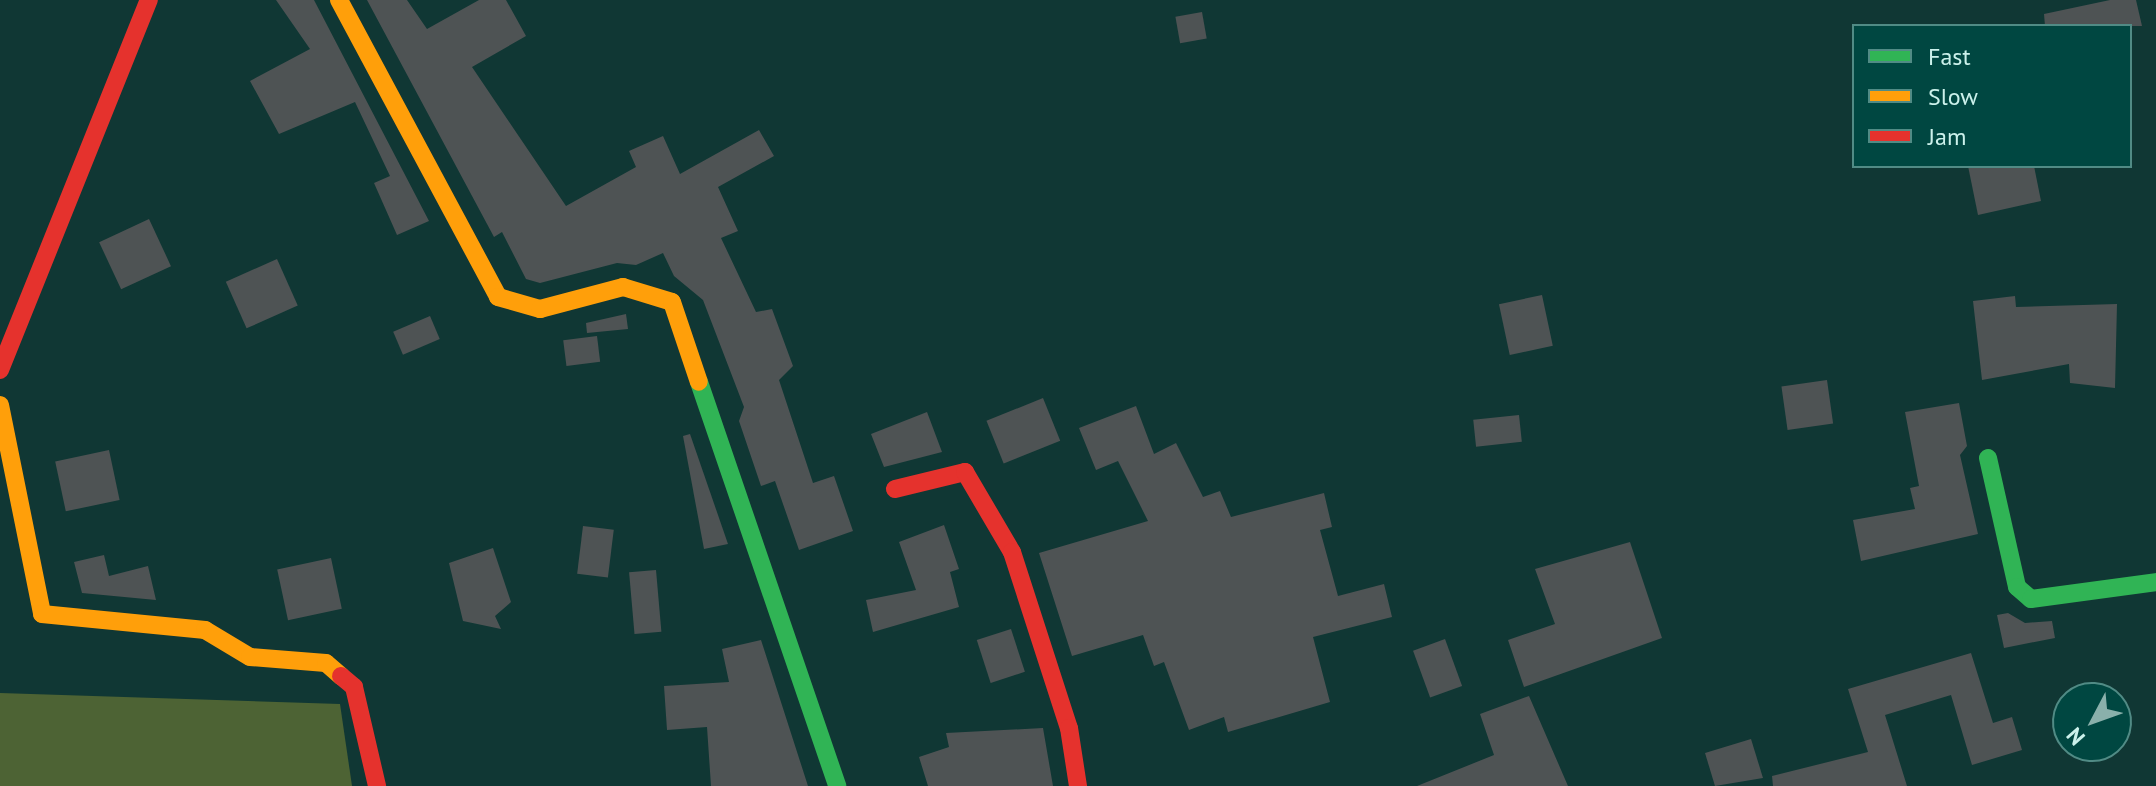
<!DOCTYPE html>
<html>
<head>
<meta charset="utf-8">
<style>
	body { margin:0 }
	#map { position:relative; width:2156px; height:786px; overflow:hidden; background:#103734; font-family:"PT Sans",sans-serif }
	div>[style] { position:absolute }
	[style*='--x'] { left:calc(var(--x)*1px); top:calc(var(--y)*1px); width:calc(var(--w)*1px); rotate:calc(var(--a)*1deg) }
	.green>* { inset:0; background:#4d6334 }
	.building>* { inset:0; background:#4e5354; transform-origin:0 0 }
	.fast>* { height:18px; margin:-9px; padding:0 9px; transform-origin:9px; border-radius:9px; background:#30b455 }
	.slow>* { height:18px; margin:-9px; padding:0 9px; transform-origin:9px; border-radius:9px; background:#ff9f0a }
	.jam>* { height:18px; margin:-9px; padding:0 9px; transform-origin:9px; border-radius:9px; background:#e5322d }
	span { translate:-50% -50%; white-space:nowrap; text-align:center; line-height:1.15; -webkit-text-stroke:7px #004741; paint-order:stroke }
	.legend { position:absolute; left:1852px; top:24px; width:280px; height:144px; box-sizing:border-box; background:#004741; border:2px solid #518b85; margin:0; padding:10px 14px; list-style:none; font-size:24px; color:#cbf1eb }
	.legend li { display:flex; align-items:center; gap:16px; height:40px }
	.legend b { width:40px; border:2px solid #518b85 }
	.north { position:absolute; left:2052px; top:682px; width:80px; height:80px; box-sizing:border-box; background:#004741; border:2px solid #518b85; border-radius:50%; rotate:229deg; font-size:22px; font-weight:700; line-height:32px; text-align:center; color:#cbf1eb }
	.north::after { content:''; display:block; margin:auto; width:28px; height:36px; background:#8ab0ab; clip-path:polygon(50% 0,100% 100%,50% 72%,0 100%) }
</style>
</head>
<body>
<div id="map">
	<div class="green">
		<i style="clip-path:polygon(0 693px,340px 704px,352px 786px,0 786px)"></i>
	</div>
	<div class="building">
		<i style="clip-path:polygon(276px 0,314px 0,429px 221px,397px 235px,374px 183px,390px 176px,355px 102px,279px 134px,250px 81px,310px 49px)"></i>
		<i style="clip-path:polygon(367px 0,407px 0,427px 29px,479px 0,506px 0,526px 36px,472px 67px,566px 206px,636px 167px,629px 151px,663px 136px,680px 174px,759px 130px,774px 156px,718px 187px,738px 231px,721px 238px,756px 312px,772px 309px,793px 366px,779px 380px,813px 483px,834px 476px,853px 531px,799px 550px,775px 481px,761px 486px,739px 421px,744px 407px,703px 300px,674px 276px,663px 253px,636px 265px,617px 263px,540px 283px,526px 279px,502px 232px,494px 237px)"></i>
		<i style="clip-path:polygon(2110px 0,2136px 0,2142px 26px,2045px 26px,2044px 14px)"></i>
		<i style="left:1202px;top:12px;width:27px;height:27px;rotate:80deg"></i>
		<i style="clip-path:polygon(1968px 166px,2034px 166px,2041px 201px,1978px 215px)"></i>
		<i style="left:149px;top:219px;width:52px;height:55px;rotate:65deg"></i>
		<i style="left:277px;top:259px;width:51px;height:56px;rotate:66deg"></i>
		<i style="left:1542px;top:295px;width:52px;height:44px;rotate:78deg"></i>
		<i style="clip-path:polygon(2015px 296px,2016px 307px,2117px 304px,2115px 388px,2070px 383px,2069px 364px,1982px 380px,1973px 301px)"></i>
		<i style="clip-path:polygon(626px 314px,628px 329px,587px 333px,586px 323px)"></i>
		<i style="left:430px;top:316px;width:25px;height:40px;rotate:67deg"></i>
		<i style="left:597px;top:336px;width:26px;height:34px;rotate:83deg"></i>
		<i style="left:1827px;top:380px;width:44px;height:46px;rotate:82deg"></i>
		<i style="left:1043px;top:398px;width:46px;height:61px;rotate:68deg"></i>
		<i style="clip-path:polygon(1959px 403px,1967px 446px,1960px 455px,1978px 534px,1861px 561px,1853px 520px,1915px 509px,1910px 488px,1919px 486px,1905px 412px)"></i>
		<i style="clip-path:polygon(1136px 406px,1154px 454px,1176px 443px,1203px 497px,1220px 491px,1231px 517px,1324px 493px,1332px 527px,1320px 530px,1338px 596px,1384px 584px,1392px 617px,1313px 637px,1330px 702px,1228px 732px,1224px 717px,1189px 730px,1164px 662px,1154px 666px,1143px 635px,1072px 656px,1039px 553px,1148px 521px,1118px 461px,1096px 470px,1079px 428px)"></i>
		<i style="clip-path:polygon(927px 412px,942px 452px,884px 467px,871px 434px)"></i>
		<i style="left:1519px;top:415px;width:27px;height:46px;rotate:84deg"></i>
		<i style="clip-path:polygon(690px 434px,728px 544px,704px 549px,683px 436px)"></i>
		<i style="left:109px;top:450px;width:51px;height:55px;rotate:78deg"></i>
		<i style="clip-path:polygon(944px 525px,959px 569px,950px 572px,959px 607px,873px 632px,866px 600px,916px 590px,899px 542px)"></i>
		<i style="left:583px;top:526px;width:31px;height:48px;rotate:7deg"></i>
		<i style="clip-path:polygon(1630px 542px,1662px 638px,1524px 687px,1508px 640px,1555px 624px,1535px 569px)"></i>
		<i style="clip-path:polygon(493px 548px,511px 602px,495px 616px,501px 629px,463px 621px,449px 563px)"></i>
		<i style="clip-path:polygon(104px 555px,109px 576px,148px 566px,156px 600px,82px 593px,74px 562px)"></i>
		<i style="left:331px;top:558px;width:52px;height:55px;rotate:78deg"></i>
		<i style="left:656px;top:570px;width:62px;height:27px;rotate:85deg"></i>
		<i style="clip-path:polygon(2008px 613px,2025px 623px,2052px 621px,2055px 638px,2004px 648px,1997px 615px)"></i>
		<i style="left:1011px;top:629px;width:45px;height:36px;rotate:72deg"></i>
		<i style="left:1445px;top:639px;width:50px;height:34px;rotate:70deg"></i>
		<i style="clip-path:polygon(761px 640px,808px 786px,711px 786px,707px 727px,667px 730px,664px 686px,729px 682px,722px 649px)"></i>
		<i style="clip-path:polygon(1971px 653px,1993px 723px,2012px 717px,2022px 750px,1972px 765px,1951px 695px,1885px 715px,1907px 786px,1773px 786px,1772px 776px,1868px 752px,1848px 689px)"></i>
		<i style="clip-path:polygon(1529px 696px,1568px 786px,1417px 786px,1494px 755px,1480px 714px)"></i>
		<i style="clip-path:polygon(1043px 728px,1053px 786px,928px 786px,919px 757px,949px 747px,946px 733px)"></i>
		<i style="clip-path:polygon(1751px 739px,1763px 778px,1715px 786px,1705px 753px)"></i>
	</div>
	<div class="fast">
		<i style="--x:699;--y:382;--w:427;--a:71.1"></i>
		<i style="--x:1988;--y:458;--w:132;--a:77.3"></i>
		<i style="--x:2017;--y:587;--w:18;--a:41"></i>
		<i style="--x:2031;--y:599;--w:126;--a:-7.7"></i>
	</div>
	<div class="slow">
		<i style="--x:339;--y:0;--w:337;--a:61.8"></i>
		<i style="--x:498;--y:297;--w:44;--a:15.9"></i>
		<i style="--x:540;--y:309;--w:86;--a:-14.8"></i>
		<i style="--x:623;--y:287;--w:51;--a:17"></i>
		<i style="--x:672;--y:302;--w:84;--a:71.4"></i>
		<i style="--x:0;--y:405;--w:213;--a:78.6"></i>
		<i style="--x:42;--y:614;--w:164;--a:5.6"></i>
		<i style="--x:205;--y:630;--w:52;--a:31"></i>
		<i style="--x:250;--y:657;--w:76;--a:4.5"></i>
		<i style="--x:326;--y:663;--w:20;--a:41"></i>
	</div>
	<div class="jam">
		<i style="--x:0;--y:370;--w:399;--a:-68.1"></i>
		<i style="--x:895;--y:489;--w:72;--a:-13.7"></i>
		<i style="--x:965;--y:472;--w:93;--a:59.6"></i>
		<i style="--x:1012;--y:552;--w:185;--a:72.1"></i>
		<i style="--x:1069;--y:728;--w:59;--a:81.2"></i>
		<i style="--x:341;--y:676;--w:17;--a:40"></i>
		<i style="--x:354;--y:687;--w:102;--a:76.9"></i>
	</div>
	<ul class="legend">
	<li><b style="height:10px;background:#30b455"></b>Fast</li>
	<li><b style="height:10px;background:#ff9f0a"></b>Slow</li>
	<li><b style="height:10px;background:#e5322d"></b>Jam</li>
	</ul>
	<div class="north">N</div>
</div>
</body>
</html>
